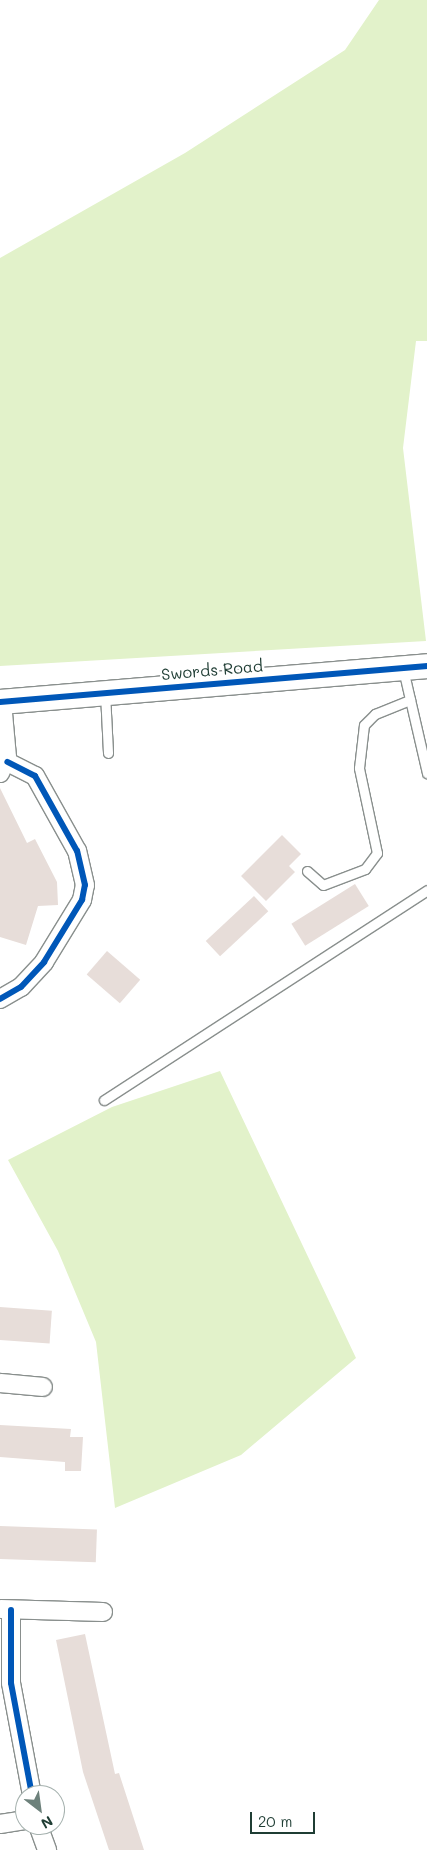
<!DOCTYPE html>
<html>
<head>
<meta charset="utf-8">
<style>
	body { margin:0 }
	#map { position:relative; width:427px; height:1850px; overflow:hidden; background:#fff; font-family:Mali,sans-serif }
	div>[style] { position:absolute }
	[style*='--x'] { left:calc(var(--x)*1px); top:calc(var(--y)*1px); width:calc(var(--w)*1px); rotate:calc(var(--a)*1deg) }
	.green>* { inset:0; background:#e2f2ca }
	.building>* { inset:0; background:#e7ddd9; transform-origin:0 0 }
	.roads { filter:drop-shadow(1px 0 #898f8d) drop-shadow(-1px 0 #898f8d) drop-shadow(0 1px #898f8d) drop-shadow(0 -1px #898f8d) }
	.service>* { height:9px; margin:-4.5px; padding:0 4.5px; transform-origin:4.5px; border-radius:4.5px; background:#fff }
	.minor>* { height:18px; margin:-9px; padding:0 9px; transform-origin:9px; border-radius:9px; background:#fff }
	.secondary>* { height:24px; margin:-12px; padding:0 12px; transform-origin:12px; border-radius:12px; background:#fff }
	.cycleway>* { height:6px; margin:-3px; padding:0 3px; transform-origin:3px; border-radius:3px; background:#0057b8 }
	span { translate:-50% -50%; white-space:nowrap; text-align:center; line-height:1.15; -webkit-text-stroke:5px #fff; paint-order:stroke }
	.street-label { font-size:16px; color:#1f3d34 }
	.north { position:absolute; left:15px; top:1785px; width:50px; height:50px; box-sizing:border-box; background:#fff; border:1px solid #a5b1ae; border-radius:50%; rotate:150deg; font-size:14px; font-weight:700; line-height:20px; text-align:center; color:#1f3d34 }
	.north::after { content:''; display:block; margin:auto; width:18px; height:22px; background:#6d817b; clip-path:polygon(50% 0,100% 100%,50% 72%,0 100%) }
	.scale { position:absolute; left:250px; top:1812px; width:65px; height:22px; box-sizing:border-box; border:2px solid #1f3d34; border-top:0; padding-left:6px; font-size:15px; line-height:18px; white-space:nowrap; color:#1f3d34; -webkit-text-stroke:4px #fff; paint-order:stroke }
</style>
</head>
<body>
<div id="map">
	<div class="green">
		<i style="clip-path:polygon(379px 0,427px 0,427px 341px,416px 341px,403px 448px,426px 641px,0 666px,0 258px,185px 153px,345px 50px)"></i>
		<i style="clip-path:polygon(220px 1071px,356px 1358px,241px 1455px,115px 1508px,96px 1342px,58px 1251px,8px 1160px,112px 1107px)"></i>
	</div>
	<div class="building">
		<i style="clip-path:polygon(0 788px,27px 843px,35px 839px,57px 882px,58px 905px,38px 906px,26px 945px,0 937px)"></i>
		<i style="clip-path:polygon(282px 835px,301px 854px,289px 866px,295px 872px,266px 901px,241px 876px)"></i>
		<i style="left:355px;top:884px;width:26px;height:75px;rotate:58deg"></i>
		<i style="left:254px;top:896px;width:21px;height:66px;rotate:47deg"></i>
		<i style="left:107px;top:951px;width:44px;height:31px;rotate:41deg"></i>
		<i style="left:0;top:1307px;width:52px;height:33px;rotate:4deg"></i>
		<i style="clip-path:polygon(0 1425px,71px 1429px,70px 1437px,83px 1437px,81px 1471px,65px 1471px,65px 1462px,0 1457px)"></i>
		<i style="left:0;top:1526px;width:97px;height:33px;rotate:2deg"></i>
		<i style="clip-path:polygon(85px 1634px,115px 1774px,119px 1773px,144px 1850px,109px 1850px,83px 1772px,56px 1640px)"></i>
	</div>
	<div class="roads">
		<div class="service">
			<i style="--x:403;--y:669;--w:107;--a:77"></i>
			<i style="--x:105;--y:693;--w:60;--a:87.1"></i>
			<i style="--x:307;--y:871;--w:21;--a:41"></i>
			<i style="--x:323;--y:885;--w:45;--a:-20.9"></i>
			<i style="--x:365;--y:869;--w:20;--a:-53"></i>
			<i style="--x:377;--y:853;--w:87;--a:-102"></i>
			<i style="--x:359;--y:768;--w:43;--a:-83.4"></i>
			<i style="--x:364;--y:725;--w:16;--a:-45"></i>
			<i style="--x:375;--y:714;--w:38;--a:-22"></i>
			<i style="--x:104;--y:1100;--w:385;--a:-33"></i>
		</div>
		<div class="minor">
			<i style="--x:0;--y:773;--w:17;--a:-66"></i>
			<i style="--x:7;--y:757;--w:55;--a:-95.2"></i>
			<i style="--x:0;--y:999;--w:24;--a:-30"></i>
			<i style="--x:21;--y:987;--w:34;--a:-47"></i>
			<i style="--x:44;--y:962;--w:73;--a:-58.5"></i>
			<i style="--x:82;--y:900;--w:15;--a:-79"></i>
			<i style="--x:85;--y:885;--w:35;--a:-103"></i>
			<i style="--x:77;--y:851;--w:86;--a:-119.2"></i>
			<i style="--x:35;--y:776;--w:31;--a:-153"></i>
			<i style="--x:0;--y:1383;--w:43;--a:5.3"></i>
			<i style="--x:1;--y:1609;--w:102;--a:1.7"></i>
			<i style="--x:11;--y:1610;--w:73;--a:90"></i>
			<i style="--x:11;--y:1683;--w:114;--a:79.4"></i>
			<i style="--x:0;--y:1824;--w:25;--a:-9"></i>
			<i style="--x:38;--y:1825;--w:27;--a:70"></i>
		</div>
		<div class="secondary">
			<i style="--x:0;--y:702;--w:429;--a:-4.8"></i>
		</div>
	</div>
	<div class="cycleway">
		<i style="--x:0;--y:702;--w:429;--a:-4.8"></i>
		<i style="--x:0;--y:999;--w:24;--a:-30"></i>
		<i style="--x:21;--y:987;--w:34;--a:-47"></i>
		<i style="--x:44;--y:962;--w:73;--a:-58.5"></i>
		<i style="--x:82;--y:900;--w:15;--a:-79"></i>
		<i style="--x:85;--y:885;--w:35;--a:-103"></i>
		<i style="--x:77;--y:851;--w:86;--a:-119.2"></i>
		<i style="--x:35;--y:776;--w:31;--a:-153"></i>
		<i style="--x:11;--y:1610;--w:73;--a:90"></i>
		<i style="--x:11;--y:1683;--w:114;--a:79.4"></i>
	</div>
	<div class="street-label">
		<span style="left:212px;top:670px;rotate:-5deg">Swords Road</span>
	</div>
	<div class="north">N</div>
	<div class="scale">20 m</div>
</div>
</body>
</html>
